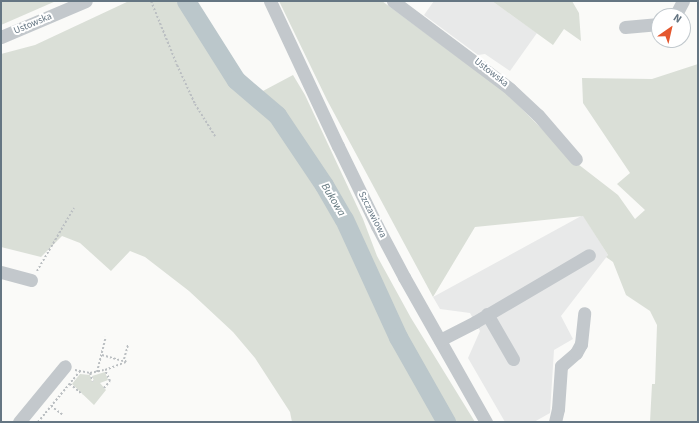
<!DOCTYPE html>
<html>
<head>
<meta charset="utf-8">
<style>
	body { margin:0 }
	#map { position:relative; width:699px; height:423px; overflow:hidden; background:#fafaf8; font-family:"Source Sans 3",sans-serif }
	div>[style] { position:absolute }
	[style*='--x'] { left:calc(var(--x)*1px); top:calc(var(--y)*1px); width:calc(var(--w)*1px); rotate:calc(var(--a)*1deg) }
	.built>* { inset:0; background:#e8e9e9 }
	.green>* { inset:0; background:#dadfd7 }
	.river>* { height:19px; margin:-9.5px; padding:0 9.5px; transform-origin:9.5px; border-radius:9.5px; background:#bbc7cb }
	.path>* { height:2px; margin-top:-1px; transform-origin:0; background:repeating-linear-gradient(90deg,#bbbfc2 0 2px,transparent 0 4px) }
	.minor>* { height:13px; margin:-6.5px; padding:0 6.5px; transform-origin:6.5px; border-radius:6.5px; background:#c3c8cc }
	span { translate:-50% -50%; white-space:nowrap; text-align:center; line-height:1.15; -webkit-text-stroke:4px #fff; paint-order:stroke }
	.street-label { font-size:10px; color:#657683 }
	.water-label { font-size:11px; color:#60757c; font-style:italic }
	.frame { position:absolute; inset:0; border:2px solid #657683; pointer-events:none }
	.north { position:absolute; left:651px; top:8px; width:40px; height:40px; box-sizing:border-box; background:#fff; border:1px solid #c1c8cd; border-radius:50%; rotate:34deg; font-size:11px; font-weight:700; line-height:16px; text-align:center; color:#657683 }
	.north::after { content:''; display:block; margin:auto; width:14px; height:18px; background:#e4572e; clip-path:polygon(50% 0,100% 100%,50% 72%,0 100%) }
</style>
</head>
<body>
<div id="map">
	<div class="built">
		<i style="clip-path:polygon(434px 1px,492px 1px,537px 33px,510px 71px,485px 54px,478px 55px,424px 15px)"></i>
		<i style="clip-path:polygon(583px 215px,608px 255px,561px 316px,573px 339px,554px 350px,550px 413px,534px 422px,505px 422px,468px 358px,480px 331px,470px 313px,440px 309px,433px 297px)"></i>
	</div>
	<div class="green">
		<i style="clip-path:polygon(1px 1px,56px 1px,1px 25px)"></i>
		<i style="clip-path:polygon(129px 1px,182px 1px,233px 82px,250px 98px,293px 75px,305px 95px,363px 219px,377px 256px,411px 318px,475px 422px,292px 422px,290px 412px,255px 358px,233px 332px,189px 291px,145px 257px,130px 251px,111px 271px,80px 243px,62px 236px,41px 257px,1px 247px,1px 54px,35px 45px)"></i>
		<i style="clip-path:polygon(279px 1px,382px 1px,505px 92px,574px 161px,618px 195px,635px 219px,645px 210px,617px 184px,630px 173px,583px 103px,582px 78px,652px 79px,698px 64px,698px 422px,650px 422px,652px 384px,655px 384px,657px 325px,650px 311px,626px 295px,613px 262px,606px 257px,608px 255px,583px 216px,475px 227px,433px 297px,327px 100px)"></i>
		<i style="clip-path:polygon(492px 1px,572px 1px,579px 13px,581px 41px,564px 29px,553px 45px)"></i>
		<i style="clip-path:polygon(105px 372px,108px 380px,100px 383px,106px 390px,94px 405px,72px 384px,80px 374px,90px 375px,92px 382px,94px 381px,92px 376px)"></i>
	</div>
	<div class="river">
		<i style="--x:186;--y:1;--w:93;--a:57.7"></i>
		<i style="--x:236;--y:80;--w:54;--a:40.5"></i>
		<i style="--x:277;--y:115;--w:84;--a:56.1"></i>
		<i style="--x:324;--y:185;--w:39;--a:60"></i>
		<i style="--x:344;--y:219;--w:130;--a:65.4"></i>
		<i style="--x:398;--y:337;--w:98;--a:60.5"></i>
	</div>
	<div class="path">
		<i style="--x:151;--y:1;--w:69;--a:67.9"></i>
		<i style="--x:177;--y:65;--w:43;--a:65.2"></i>
		<i style="--x:195;--y:104;--w:38;--a:58"></i>
		<i style="--x:37;--y:271;--w:73;--a:-59.6"></i>
		<i style="--x:102;--y:355;--w:25;--a:16"></i>
		<i style="--x:126;--y:362;--w:4;--a:-124"></i>
		<i style="--x:124;--y:359;--w:15;--a:-74"></i>
		<i style="--x:75;--y:370;--w:15;--a:11"></i>
		<i style="--x:90;--y:373;--w:14;--a:-12"></i>
		<i style="--x:97;--y:372;--w:36;--a:-76"></i>
		<i style="--x:90;--y:373;--w:9;--a:72"></i>
		<i style="--x:70;--y:384;--w:16;--a:40"></i>
		<i style="--x:104;--y:388;--w:9;--a:-49"></i>
		<i style="--x:110;--y:381;--w:12;--a:-114"></i>
		<i style="--x:105;--y:370;--w:22;--a:-21"></i>
		<i style="--x:51;--y:406;--w:15;--a:37"></i>
		<i style="--x:38;--y:422;--w:66;--a:-50.5"></i>
	</div>
	<div class="minor">
		<i style="--x:270;--y:1;--w:160;--a:64.9"></i>
		<i style="--x:338;--y:146;--w:89;--a:64"></i>
		<i style="--x:377;--y:226;--w:58;--a:62.1"></i>
		<i style="--x:404;--y:277;--w:167;--a:60.5"></i>
		<i style="--x:393;--y:1;--w:146;--a:36.9"></i>
		<i style="--x:510;--y:89;--w:38;--a:43"></i>
		<i style="--x:538;--y:115;--w:58;--a:49.2"></i>
		<i style="--x:675;--y:16;--w:17;--a:-62"></i>
		<i style="--x:625;--y:27;--w:34;--a:-5"></i>
		<i style="--x:1;--y:37;--w:92;--a:-23"></i>
		<i style="--x:1;--y:272;--w:31;--a:15"></i>
		<i style="--x:487;--y:314;--w:52;--a:60"></i>
		<i style="--x:440;--y:340;--w:39;--a:-27"></i>
		<i style="--x:475;--y:322;--w:132;--a:-30.4"></i>
		<i style="--x:19;--y:422;--w:72;--a:-50.6"></i>
		<i style="--x:555;--y:422;--w:13;--a:-77"></i>
		<i style="--x:558;--y:409;--w:43;--a:-86"></i>
		<i style="--x:561;--y:366;--w:20;--a:-41"></i>
		<i style="--x:576;--y:353;--w:10;--a:-61"></i>
		<i style="--x:581;--y:344;--w:31;--a:-84"></i>
	</div>
	<div class="street-label">
		<span style="left:33px;top:24px;rotate:-23deg">Ustowska</span>
		<span style="left:491px;top:73px;rotate:38deg">Ustowska</span>
		<span style="left:372px;top:215px;rotate:63deg">Szczawiowa</span>
	</div>
	<div class="water-label">
		<span style="left:333px;top:200px;rotate:59deg">Bukowa</span>
	</div>
	<div class="frame"></div>
	<div class="north">N</div>
</div>
</body>
</html>
